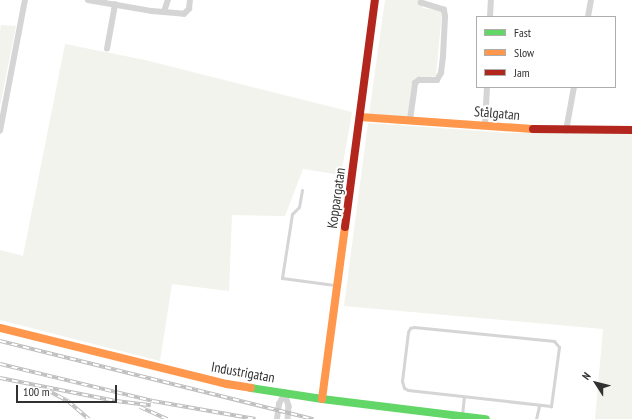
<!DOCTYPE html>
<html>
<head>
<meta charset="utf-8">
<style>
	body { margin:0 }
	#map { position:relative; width:632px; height:419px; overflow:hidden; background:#fff; font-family:"PT Sans Narrow",sans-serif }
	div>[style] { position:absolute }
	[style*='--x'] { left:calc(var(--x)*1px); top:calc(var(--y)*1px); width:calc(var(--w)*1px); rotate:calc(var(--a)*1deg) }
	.green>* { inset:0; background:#f2f3ed }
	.lane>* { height:3px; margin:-1.5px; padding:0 1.5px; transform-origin:1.5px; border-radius:1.5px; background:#d5d5d5 }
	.street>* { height:5.5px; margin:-2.75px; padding:0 2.75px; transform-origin:2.75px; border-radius:2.75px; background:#d5d5d5 }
	.fast>* { height:8px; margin:-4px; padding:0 4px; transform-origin:4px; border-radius:4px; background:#63d668 }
	.slow>* { height:8px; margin:-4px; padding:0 4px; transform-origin:4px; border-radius:4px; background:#ff974d }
	.jam>* { height:8px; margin:-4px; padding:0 4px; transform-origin:4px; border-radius:4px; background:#b3261e }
	.rail>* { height:3.5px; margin-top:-1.75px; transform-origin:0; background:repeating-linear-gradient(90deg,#fff 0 6px,#bdbdbd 0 12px); box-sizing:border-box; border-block:1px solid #bdbdbd }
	span { translate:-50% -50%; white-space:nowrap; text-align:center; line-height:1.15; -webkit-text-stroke:4px #fff; paint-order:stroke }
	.street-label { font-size:14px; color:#313131 }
	.legend { position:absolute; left:476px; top:16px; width:140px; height:72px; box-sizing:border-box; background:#fff; border:1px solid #adadad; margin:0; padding:5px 7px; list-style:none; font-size:12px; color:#313131 }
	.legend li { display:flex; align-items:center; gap:8px; height:20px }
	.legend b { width:20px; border:1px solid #adadad }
	.north { position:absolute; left:576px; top:363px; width:40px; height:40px; -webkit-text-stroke:3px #fff; paint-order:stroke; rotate:306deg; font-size:11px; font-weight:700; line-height:16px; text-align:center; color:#313131 }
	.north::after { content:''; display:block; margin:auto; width:14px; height:18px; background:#313131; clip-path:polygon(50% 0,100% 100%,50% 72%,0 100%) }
	.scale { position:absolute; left:16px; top:385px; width:101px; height:18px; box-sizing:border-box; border:2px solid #313131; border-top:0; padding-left:5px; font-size:12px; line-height:14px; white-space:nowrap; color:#313131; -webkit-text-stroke:3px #fff; paint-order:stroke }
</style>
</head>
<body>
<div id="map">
	<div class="green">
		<i style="clip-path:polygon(385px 0,419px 0,423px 8px,442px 11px,436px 76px,413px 80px,408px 117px,369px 114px)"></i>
		<i style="clip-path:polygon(1px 25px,16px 26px,0 106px,0 31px)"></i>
		<i style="clip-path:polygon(65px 44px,145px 60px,352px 112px,341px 175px,303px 169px,285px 216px,232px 215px,229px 291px,172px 284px,160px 361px,0 320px,0 250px,23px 256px)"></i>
		<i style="clip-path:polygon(368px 123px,509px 133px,632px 132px,632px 419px,595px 419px,603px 329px,344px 306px)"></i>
	</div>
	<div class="lane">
		<i style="--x:302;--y:190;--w:17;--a:100"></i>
		<i style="--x:299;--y:207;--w:10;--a:135"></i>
		<i style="--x:292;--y:214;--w:65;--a:98.9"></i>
		<i style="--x:282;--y:278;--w:53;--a:7.5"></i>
		<i style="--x:414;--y:327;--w:141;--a:5.7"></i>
		<i style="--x:554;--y:341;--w:8;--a:50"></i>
		<i style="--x:559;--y:347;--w:60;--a:97.7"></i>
		<i style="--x:551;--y:406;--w:144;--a:-173.6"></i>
		<i style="--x:408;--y:390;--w:4;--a:-153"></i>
		<i style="--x:404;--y:388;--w:7;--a:-106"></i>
		<i style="--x:402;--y:381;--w:49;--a:-83"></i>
		<i style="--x:408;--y:332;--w:4;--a:-63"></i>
		<i style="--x:410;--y:328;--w:4;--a:-14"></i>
		<i style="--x:462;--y:415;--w:18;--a:-84"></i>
		<i style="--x:536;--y:419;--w:13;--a:-77"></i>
	</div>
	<div class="street">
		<i style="--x:88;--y:0;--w:65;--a:9.8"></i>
		<i style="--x:152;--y:11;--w:32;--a:5"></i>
		<i style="--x:184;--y:14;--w:7;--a:-45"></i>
		<i style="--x:189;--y:9;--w:9;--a:-84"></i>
		<i style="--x:164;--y:12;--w:13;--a:-72"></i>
		<i style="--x:490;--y:17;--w:17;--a:-87"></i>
		<i style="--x:588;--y:17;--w:17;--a:-80"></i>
		<i style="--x:107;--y:49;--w:45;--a:-79.7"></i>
		<i style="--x:410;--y:120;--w:37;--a:-82"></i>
		<i style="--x:415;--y:83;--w:5;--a:-37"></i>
		<i style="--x:419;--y:80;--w:18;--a:0"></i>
		<i style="--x:437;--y:80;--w:8;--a:-60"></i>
		<i style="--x:441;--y:73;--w:16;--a:-83"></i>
		<i style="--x:443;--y:57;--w:40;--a:-87.1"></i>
		<i style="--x:445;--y:17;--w:7;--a:-98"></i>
		<i style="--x:444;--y:10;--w:24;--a:-163"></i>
		<i style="--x:485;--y:125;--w:38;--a:-87"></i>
		<i style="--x:0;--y:131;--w:133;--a:-79.2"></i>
		<i style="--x:566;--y:131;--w:45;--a:-79.7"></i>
		<i style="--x:285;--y:393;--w:14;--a:73"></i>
		<i style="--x:289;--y:406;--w:13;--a:94"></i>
		<i style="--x:277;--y:419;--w:15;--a:-82"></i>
		<i style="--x:279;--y:404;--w:13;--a:-61"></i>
	</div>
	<div class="fast">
		<i style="--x:251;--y:388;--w:72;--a:8.8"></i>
		<i style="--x:322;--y:399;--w:165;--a:7"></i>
	</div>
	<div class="slow">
		<i style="--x:360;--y:117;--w:173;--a:4"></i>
		<i style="--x:0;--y:328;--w:234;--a:13.9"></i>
		<i style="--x:227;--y:384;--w:24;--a:9"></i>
		<i style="--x:322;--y:399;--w:174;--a:-82.4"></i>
	</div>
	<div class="jam">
		<i style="--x:533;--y:129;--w:99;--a:0.6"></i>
		<i style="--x:345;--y:227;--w:229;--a:-82.5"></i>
	</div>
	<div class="rail">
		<i style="--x:0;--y:341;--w:323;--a:14"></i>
		<i style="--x:0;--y:364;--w:157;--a:13.6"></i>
		<i style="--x:153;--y:401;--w:104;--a:10"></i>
		<i style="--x:0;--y:378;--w:118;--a:11.2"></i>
		<i style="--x:116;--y:401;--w:35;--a:7"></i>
		<i style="--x:47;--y:390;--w:24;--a:28"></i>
		<i style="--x:68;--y:401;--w:28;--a:41"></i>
		<i style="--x:140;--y:407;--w:30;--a:24"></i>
	</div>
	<div class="street-label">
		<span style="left:497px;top:113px;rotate:5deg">Stålgatan</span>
		<span style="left:336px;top:198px;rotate:-82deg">Koppargatan</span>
		<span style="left:243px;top:372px;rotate:10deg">Industrigatan</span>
	</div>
	<ul class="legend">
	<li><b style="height:5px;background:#63d668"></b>Fast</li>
	<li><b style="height:5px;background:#ff974d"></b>Slow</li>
	<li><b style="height:5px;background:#b3261e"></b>Jam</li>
	</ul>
	<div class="north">N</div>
	<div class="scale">100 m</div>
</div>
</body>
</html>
